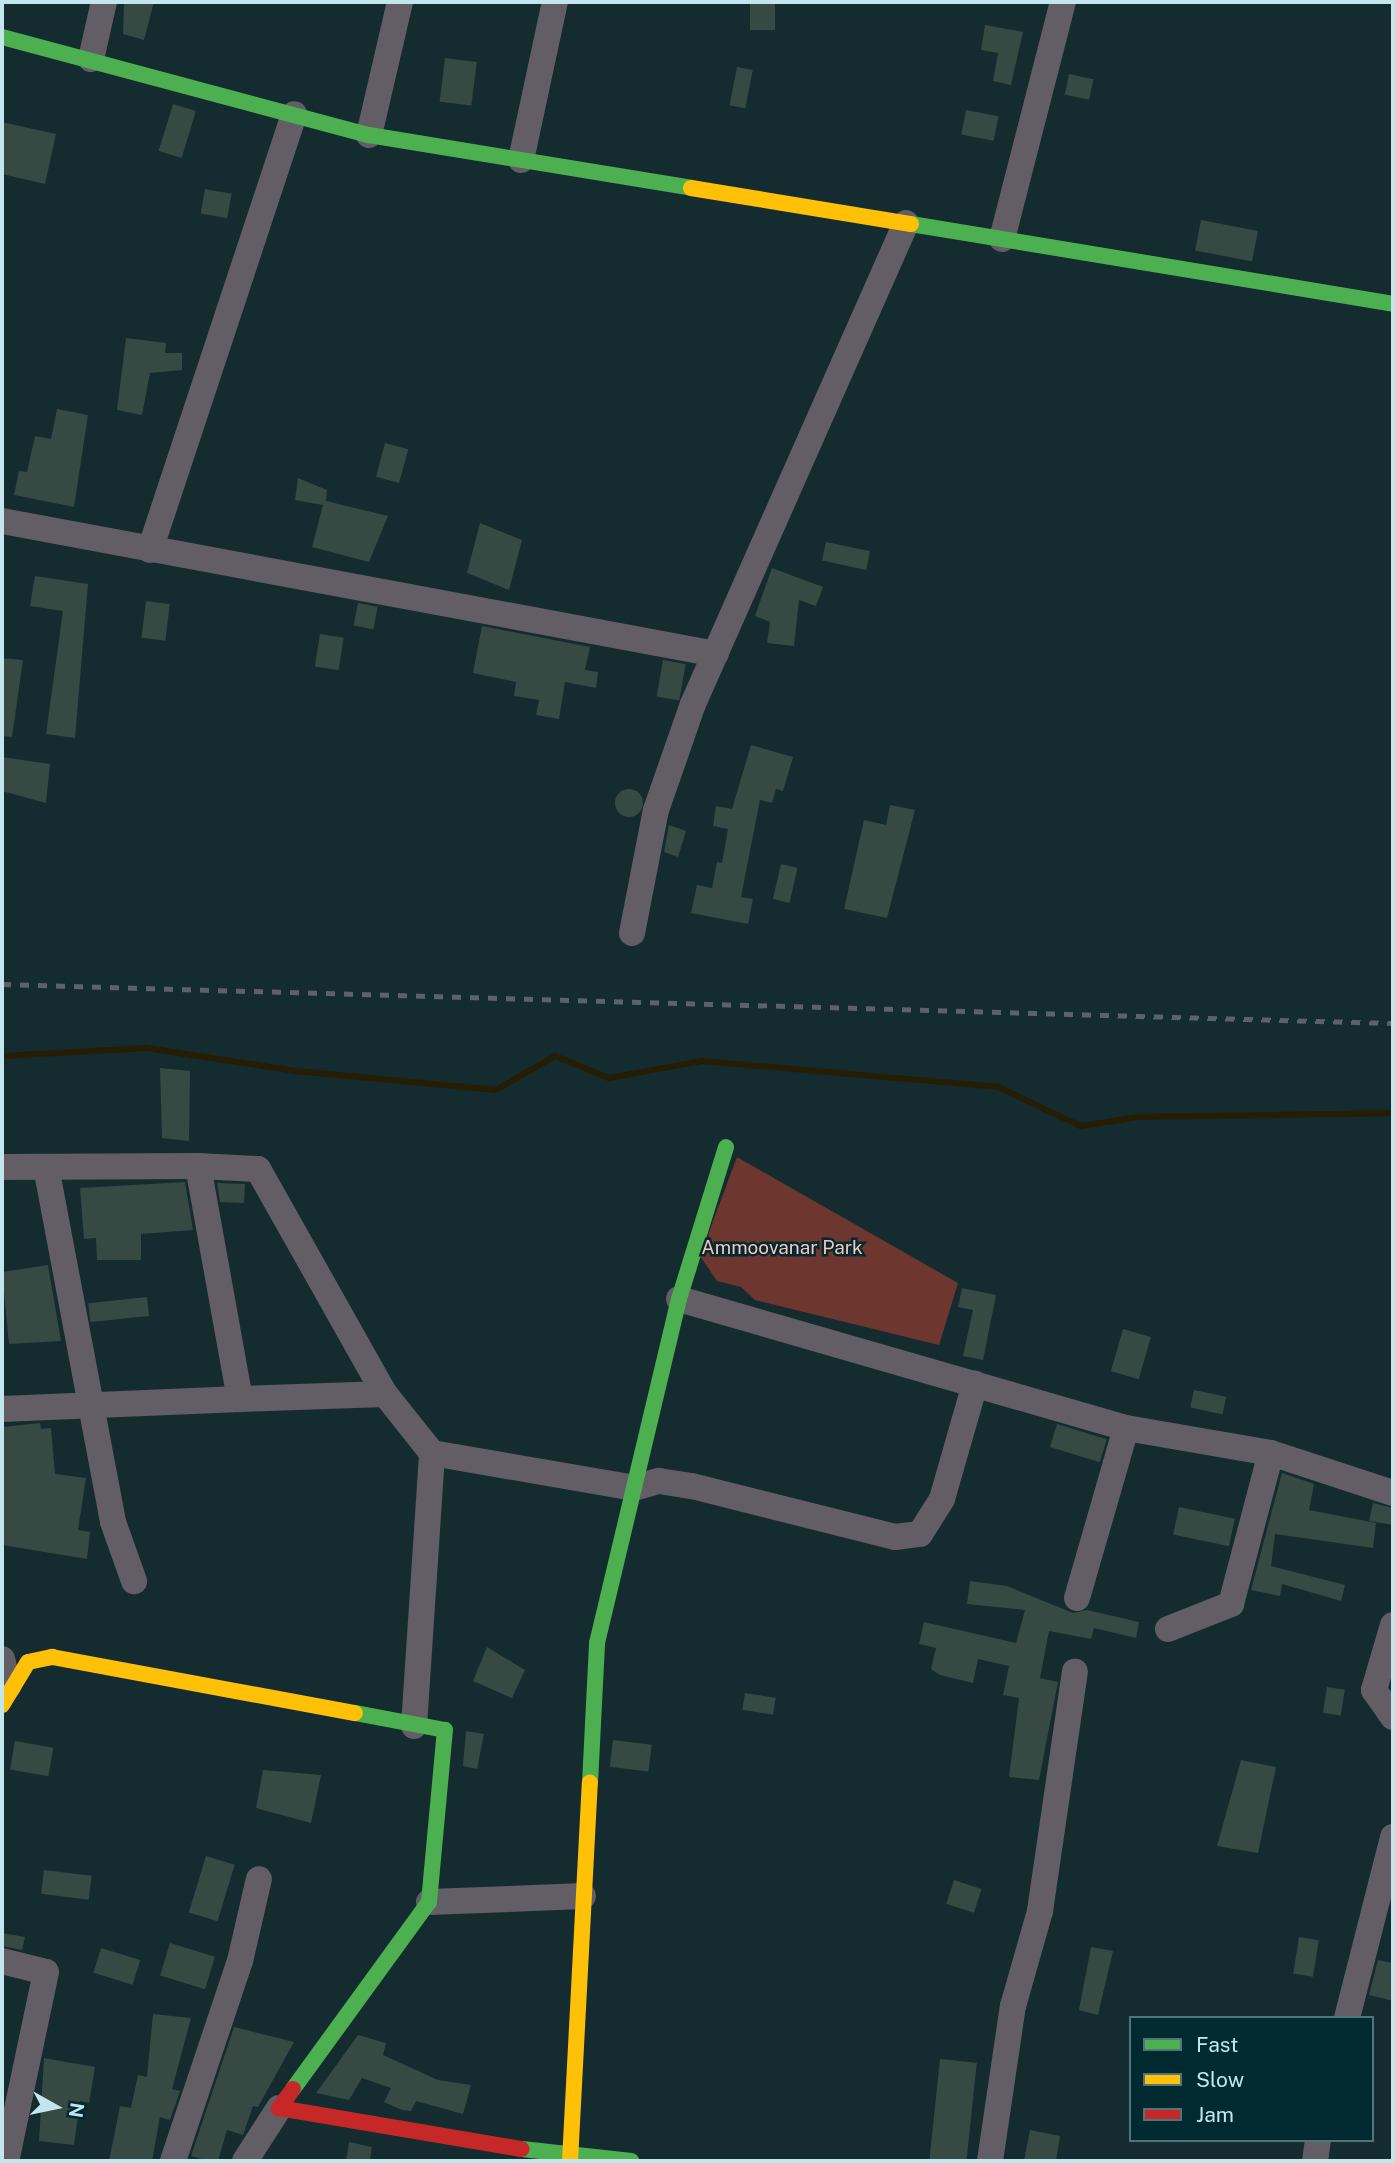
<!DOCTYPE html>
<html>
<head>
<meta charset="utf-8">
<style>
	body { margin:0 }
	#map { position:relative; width:1395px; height:2163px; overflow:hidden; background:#142c2f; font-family:"Public Sans",sans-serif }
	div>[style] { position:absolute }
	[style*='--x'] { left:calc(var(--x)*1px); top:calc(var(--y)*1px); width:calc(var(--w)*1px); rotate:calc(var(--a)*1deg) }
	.green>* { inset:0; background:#6d362f }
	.stream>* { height:6px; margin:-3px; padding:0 3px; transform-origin:3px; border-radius:3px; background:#251d04 }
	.building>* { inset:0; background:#364943; transform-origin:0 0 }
	.round { border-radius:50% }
	.street>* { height:26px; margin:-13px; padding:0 13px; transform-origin:13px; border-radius:13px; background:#635d66 }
	.fast>* { height:16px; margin:-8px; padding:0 8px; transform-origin:8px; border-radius:8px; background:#4caf50 }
	.slow>* { height:16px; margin:-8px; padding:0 8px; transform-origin:8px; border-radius:8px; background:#ffc107 }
	.jam>* { height:16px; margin:-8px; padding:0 8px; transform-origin:8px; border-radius:8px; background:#c62828 }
	.rail>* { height:5px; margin-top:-2.5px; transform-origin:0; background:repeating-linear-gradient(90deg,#5c6269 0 9px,transparent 0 18px) }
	span { translate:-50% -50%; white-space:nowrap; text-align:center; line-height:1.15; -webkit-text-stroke:5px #002a30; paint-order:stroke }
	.park-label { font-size:19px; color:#fbc4bc }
	.frame { position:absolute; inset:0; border:4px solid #c2e6ec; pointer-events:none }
	.legend { position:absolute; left:1129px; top:2016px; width:245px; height:126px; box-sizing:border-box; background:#002a30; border:2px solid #4e757b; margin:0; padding:9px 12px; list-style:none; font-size:21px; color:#c2e6ec }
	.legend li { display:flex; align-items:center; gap:14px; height:35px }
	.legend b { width:35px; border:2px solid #4e757b }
	.north { position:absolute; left:21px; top:2072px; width:70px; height:70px; -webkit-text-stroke:5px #002a30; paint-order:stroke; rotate:99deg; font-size:19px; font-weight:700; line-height:28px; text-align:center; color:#c2e6ec }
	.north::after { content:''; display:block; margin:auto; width:24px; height:32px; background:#c2e6ec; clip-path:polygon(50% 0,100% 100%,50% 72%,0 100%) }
</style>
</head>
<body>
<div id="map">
	<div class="green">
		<i style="clip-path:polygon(737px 1157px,958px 1283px,939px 1345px,755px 1300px,741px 1287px,717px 1281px,700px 1256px)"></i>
	</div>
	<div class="stream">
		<i style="--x:2;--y:1056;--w:145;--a:-3.2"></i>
		<i style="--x:147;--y:1048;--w:151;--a:8.8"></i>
		<i style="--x:296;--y:1071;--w:201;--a:5.4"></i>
		<i style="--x:496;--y:1090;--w:68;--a:-30"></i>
		<i style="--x:555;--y:1056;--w:58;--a:22.2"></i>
		<i style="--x:609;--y:1078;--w:95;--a:-10.4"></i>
		<i style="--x:702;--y:1061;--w:297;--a:5"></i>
		<i style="--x:998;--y:1087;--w:92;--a:25.2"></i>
		<i style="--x:1081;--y:1126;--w:58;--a:-9"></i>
		<i style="--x:1138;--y:1117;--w:255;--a:-0.9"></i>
	</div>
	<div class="building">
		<i style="clip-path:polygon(124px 2px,154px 2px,144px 40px,123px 34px)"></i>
		<i style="left:750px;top:2px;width:25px;height:28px"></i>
		<i style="clip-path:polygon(985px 25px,1023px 32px,1011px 85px,993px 81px,998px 53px,981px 50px)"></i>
		<i style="left:445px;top:58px;width:32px;height:44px;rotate:7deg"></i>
		<i style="left:737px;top:67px;width:16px;height:39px;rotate:11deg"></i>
		<i style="left:1069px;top:74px;width:25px;height:21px;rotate:12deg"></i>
		<i style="left:173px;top:104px;width:24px;height:49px;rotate:17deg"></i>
		<i style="left:966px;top:110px;width:33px;height:25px;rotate:11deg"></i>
		<i style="clip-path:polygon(2px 122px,56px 134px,45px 184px,2px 174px)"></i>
		<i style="left:205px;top:189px;width:27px;height:25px;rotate:10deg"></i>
		<i style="left:1201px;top:220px;width:58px;height:31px;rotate:11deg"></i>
		<i style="clip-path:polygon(126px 338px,166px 343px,165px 353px,182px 353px,182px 370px,150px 373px,142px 415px,117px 410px)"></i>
		<i style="clip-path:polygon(57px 409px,88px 415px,74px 507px,14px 495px,19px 471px,27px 472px,35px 436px,51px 439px)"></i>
		<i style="left:385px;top:443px;width:24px;height:35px;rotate:15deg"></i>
		<i style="clip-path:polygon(298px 478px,327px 490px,326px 501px,388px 516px,369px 562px,312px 547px,323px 505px,295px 500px)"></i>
		<i style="clip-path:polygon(480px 523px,522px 540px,509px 590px,467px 573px)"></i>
		<i style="left:826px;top:542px;width:45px;height:19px;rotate:12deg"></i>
		<i style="clip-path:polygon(772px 568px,823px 587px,816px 606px,799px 600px,794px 646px,767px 643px,770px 622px,755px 616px)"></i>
		<i style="clip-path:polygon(35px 576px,88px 584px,75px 738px,46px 734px,63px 611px,30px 606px)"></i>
		<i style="left:146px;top:601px;width:24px;height:37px;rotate:7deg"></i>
		<i style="left:358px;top:603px;width:20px;height:23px;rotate:11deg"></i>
		<i style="clip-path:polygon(482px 626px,590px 647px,585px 670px,598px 672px,596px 688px,565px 682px,559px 719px,536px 715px,539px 700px,514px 696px,516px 682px,473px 673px)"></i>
		<i style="left:320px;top:634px;width:24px;height:33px;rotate:9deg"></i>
		<i style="clip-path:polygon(2px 658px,23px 660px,12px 737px,2px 736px)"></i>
		<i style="left:663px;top:660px;width:23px;height:37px;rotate:10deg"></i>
		<i style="clip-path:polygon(751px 745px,793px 757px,783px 791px,776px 789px,772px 803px,760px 800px,741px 897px,753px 899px,748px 924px,691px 913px,697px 885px,712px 888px,717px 862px,722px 863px,728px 829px,713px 826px,716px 806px,732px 809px)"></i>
		<i style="clip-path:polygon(2px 757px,50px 764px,46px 803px,2px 791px)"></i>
		<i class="round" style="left:615px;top:789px;width:28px;height:28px"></i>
		<i style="clip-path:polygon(890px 805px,915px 810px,887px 918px,844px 909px,864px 820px,886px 825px)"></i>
		<i style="clip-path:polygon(669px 825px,686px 831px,678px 857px,664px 852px)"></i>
		<i style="left:781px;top:864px;width:17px;height:36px;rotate:13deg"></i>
		<i style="clip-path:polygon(160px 1068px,190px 1071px,189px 1141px,162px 1138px)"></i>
		<i style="clip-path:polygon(185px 1182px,193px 1230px,141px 1234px,141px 1260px,97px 1260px,96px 1238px,84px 1239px,80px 1188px)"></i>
		<i style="clip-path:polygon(217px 1183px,245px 1184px,244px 1203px,220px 1202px)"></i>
		<i style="clip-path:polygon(48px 1265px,61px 1341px,9px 1344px,2px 1272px)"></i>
		<i style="clip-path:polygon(962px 1288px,996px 1295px,983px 1360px,963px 1356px,973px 1310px,958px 1307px)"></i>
		<i style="left:147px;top:1297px;width:19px;height:59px;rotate:84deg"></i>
		<i style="left:1123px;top:1329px;width:29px;height:44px;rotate:16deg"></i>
		<i style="left:1194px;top:1390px;width:33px;height:18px;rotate:12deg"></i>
		<i style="clip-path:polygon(40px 1423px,41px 1429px,51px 1428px,55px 1474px,86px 1478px,78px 1530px,90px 1532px,87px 1559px,2px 1545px,2px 1427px)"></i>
		<i style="left:1057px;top:1424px;width:52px;height:24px;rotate:17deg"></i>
		<i style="clip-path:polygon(1282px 1473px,1314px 1484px,1309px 1510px,1376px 1523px,1373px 1548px,1275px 1534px,1271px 1566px,1345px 1585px,1341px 1601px,1282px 1584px,1280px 1596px,1251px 1590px)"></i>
		<i style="clip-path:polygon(1373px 1503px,1393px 1508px,1393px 1525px,1369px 1521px)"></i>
		<i style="left:1179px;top:1507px;width:57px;height:28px;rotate:12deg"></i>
		<i style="clip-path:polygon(970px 1581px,1007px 1586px,1073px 1613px,1087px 1610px,1139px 1622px,1136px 1638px,1094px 1628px,1091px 1639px,1049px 1631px,1040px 1678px,1058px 1682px,1039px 1780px,1009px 1777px,1019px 1698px,1003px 1695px,1009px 1666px,978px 1659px,973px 1683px,940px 1675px,931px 1669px,936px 1648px,919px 1644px,924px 1622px,1016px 1643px,1025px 1610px,967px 1604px)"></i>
		<i style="clip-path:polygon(487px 1647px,525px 1670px,512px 1698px,473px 1681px)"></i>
		<i style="left:1327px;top:1687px;width:18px;height:26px;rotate:9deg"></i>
		<i style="left:745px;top:1693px;width:31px;height:17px;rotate:9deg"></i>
		<i style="clip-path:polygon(466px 1731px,484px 1734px,477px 1769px,463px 1766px)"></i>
		<i style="left:613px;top:1740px;width:39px;height:27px;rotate:7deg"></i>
		<i style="left:15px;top:1741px;width:39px;height:29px;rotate:10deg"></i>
		<i style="clip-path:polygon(1241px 1760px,1276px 1767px,1258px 1853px,1217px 1846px)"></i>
		<i style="clip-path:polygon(263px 1770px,321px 1775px,311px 1823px,256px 1808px)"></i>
		<i style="left:206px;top:1856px;width:30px;height:59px;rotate:17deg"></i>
		<i style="left:44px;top:1870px;width:48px;height:24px;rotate:7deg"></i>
		<i style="left:954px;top:1880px;width:29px;height:25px;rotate:18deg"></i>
		<i style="clip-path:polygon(2px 1933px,25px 1937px,22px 1950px,2px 1946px)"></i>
		<i style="left:1299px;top:1937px;width:20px;height:37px;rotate:9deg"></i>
		<i style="left:170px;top:1943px;width:47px;height:34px;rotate:17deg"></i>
		<i style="clip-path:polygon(1091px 1947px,1113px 1951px,1098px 2015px,1079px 2010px)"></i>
		<i style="left:101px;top:1948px;width:41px;height:26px;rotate:17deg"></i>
		<i style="clip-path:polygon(1378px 1960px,1393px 1963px,1393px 2001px,1369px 1995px)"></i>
		<i style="clip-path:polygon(153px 2014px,191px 2018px,172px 2089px,180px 2091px,170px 2120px,160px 2117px,152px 2161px,109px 2161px,120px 2106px,131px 2108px,138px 2075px,147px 2077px)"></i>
		<i style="clip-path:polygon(234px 2027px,294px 2042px,258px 2107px,253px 2106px,243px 2135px,227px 2130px,218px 2161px,209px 2161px,191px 2156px)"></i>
		<i style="clip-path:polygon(358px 2035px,386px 2043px,383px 2055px,438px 2080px,471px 2085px,463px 2114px,416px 2101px,411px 2111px,402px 2110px,384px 2102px,391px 2088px,362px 2078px,349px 2100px,316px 2093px)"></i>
		<i style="clip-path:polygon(44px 2058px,95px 2067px,89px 2103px,80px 2101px,74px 2145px,39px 2141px)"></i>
		<i style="left:940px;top:2059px;width:37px;height:103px;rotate:6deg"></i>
		<i style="clip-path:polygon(1030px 2130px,1060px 2136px,1056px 2161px,1024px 2161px)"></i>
		<i style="clip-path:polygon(349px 2142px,372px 2147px,370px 2161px,346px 2161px)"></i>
	</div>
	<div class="street">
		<i style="--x:91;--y:59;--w:58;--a:-77.2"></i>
		<i style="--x:369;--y:135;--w:137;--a:-76.9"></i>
		<i style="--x:521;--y:160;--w:162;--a:-77.9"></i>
		<i style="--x:1002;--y:239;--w:245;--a:-75.6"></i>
		<i style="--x:2;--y:521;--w:726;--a:10.55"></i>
		<i style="--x:150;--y:550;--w:459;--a:-71.7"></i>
		<i style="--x:632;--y:933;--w:125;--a:-79"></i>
		<i style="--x:656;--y:810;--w:112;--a:-70.8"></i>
		<i style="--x:693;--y:704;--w:526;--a:-66.11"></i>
		<i style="--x:198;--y:1166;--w:60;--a:2.9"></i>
		<i style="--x:258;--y:1169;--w:258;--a:60.6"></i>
		<i style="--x:2;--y:1167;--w:196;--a:-0.3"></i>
		<i style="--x:198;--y:1166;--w:237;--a:79.8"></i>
		<i style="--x:240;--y:1399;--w:238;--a:177.6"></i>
		<i style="--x:46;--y:1167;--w:361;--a:79.3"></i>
		<i style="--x:113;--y:1522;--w:63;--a:70.4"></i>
		<i style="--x:679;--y:1299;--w:465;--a:16.1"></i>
		<i style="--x:1126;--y:1428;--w:147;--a:9.8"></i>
		<i style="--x:1271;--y:1453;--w:128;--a:18.2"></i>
		<i style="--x:240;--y:1399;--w:145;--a:-2"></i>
		<i style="--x:385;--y:1394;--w:75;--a:51.5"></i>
		<i style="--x:432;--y:1453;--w:205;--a:9.8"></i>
		<i style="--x:634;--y:1488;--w:26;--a:-16"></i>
		<i style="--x:659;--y:1481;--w:33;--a:9"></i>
		<i style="--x:692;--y:1486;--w:209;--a:14.1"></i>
		<i style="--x:895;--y:1537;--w:25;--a:-7"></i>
		<i style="--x:920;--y:1534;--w:41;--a:-57.8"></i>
		<i style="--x:942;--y:1499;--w:120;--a:-74"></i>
		<i style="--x:1077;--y:1598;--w:177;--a:-73.9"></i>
		<i style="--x:1393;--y:1625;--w:68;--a:106.3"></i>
		<i style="--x:1374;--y:1690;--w:33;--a:55"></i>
		<i style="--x:1168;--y:1629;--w:68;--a:-21.6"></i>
		<i style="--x:1231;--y:1604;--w:156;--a:-75.2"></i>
		<i style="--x:2;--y:1659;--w:28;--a:77"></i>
		<i style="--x:414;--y:1726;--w:274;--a:-86.2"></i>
		<i style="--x:429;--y:1902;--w:154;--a:-2.2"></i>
		<i style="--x:2;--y:1961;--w:45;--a:14"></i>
		<i style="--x:46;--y:1972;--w:193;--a:101.9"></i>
		<i style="--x:1347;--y:2018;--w:187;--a:-75.7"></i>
		<i style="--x:173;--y:2161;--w:211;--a:-71.5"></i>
		<i style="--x:240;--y:1961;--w:84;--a:-77"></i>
		<i style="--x:245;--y:2161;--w:63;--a:-57.3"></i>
		<i style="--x:990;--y:2161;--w:157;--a:-81.6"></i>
		<i style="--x:1013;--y:2006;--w:99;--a:-74.1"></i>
		<i style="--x:1040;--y:1911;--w:242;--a:-81.7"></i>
		<i style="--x:1315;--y:2161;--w:21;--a:-82"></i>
	</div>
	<div class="fast">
		<i style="--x:2;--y:37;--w:380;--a:15"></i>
		<i style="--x:369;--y:135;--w:326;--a:9.3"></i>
		<i style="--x:911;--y:224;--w:489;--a:9.4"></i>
		<i style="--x:590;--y:1783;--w:140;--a:-87.1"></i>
		<i style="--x:597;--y:1643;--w:354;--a:-76.6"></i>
		<i style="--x:679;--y:1299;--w:159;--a:-72.8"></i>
		<i style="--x:293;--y:2089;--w:231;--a:-54"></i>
		<i style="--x:429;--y:1902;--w:173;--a:-84.7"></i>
		<i style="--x:445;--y:1730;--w:92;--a:-169.3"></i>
		<i style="--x:522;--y:2149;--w:110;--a:6.3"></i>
	</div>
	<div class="slow">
		<i style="--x:691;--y:188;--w:223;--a:9.3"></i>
		<i style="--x:2;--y:1705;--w:50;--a:-58.8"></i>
		<i style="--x:28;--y:1662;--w:25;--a:-12"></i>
		<i style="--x:52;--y:1657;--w:308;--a:10.5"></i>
		<i style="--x:570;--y:2161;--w:379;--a:-87"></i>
	</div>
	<div class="jam">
		<i style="--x:293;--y:2089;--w:24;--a:126"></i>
		<i style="--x:279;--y:2108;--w:246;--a:9.6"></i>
	</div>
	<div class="rail">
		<i style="--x:2;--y:984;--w:1392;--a:1.61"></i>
	</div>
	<div class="park-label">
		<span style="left:782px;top:1248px">Ammoovanar Park</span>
	</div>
	<div class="frame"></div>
	<ul class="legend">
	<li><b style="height:9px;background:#4caf50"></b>Fast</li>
	<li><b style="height:9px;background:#ffc107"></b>Slow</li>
	<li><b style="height:9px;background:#c62828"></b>Jam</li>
	</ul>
	<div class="north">N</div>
</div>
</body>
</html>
